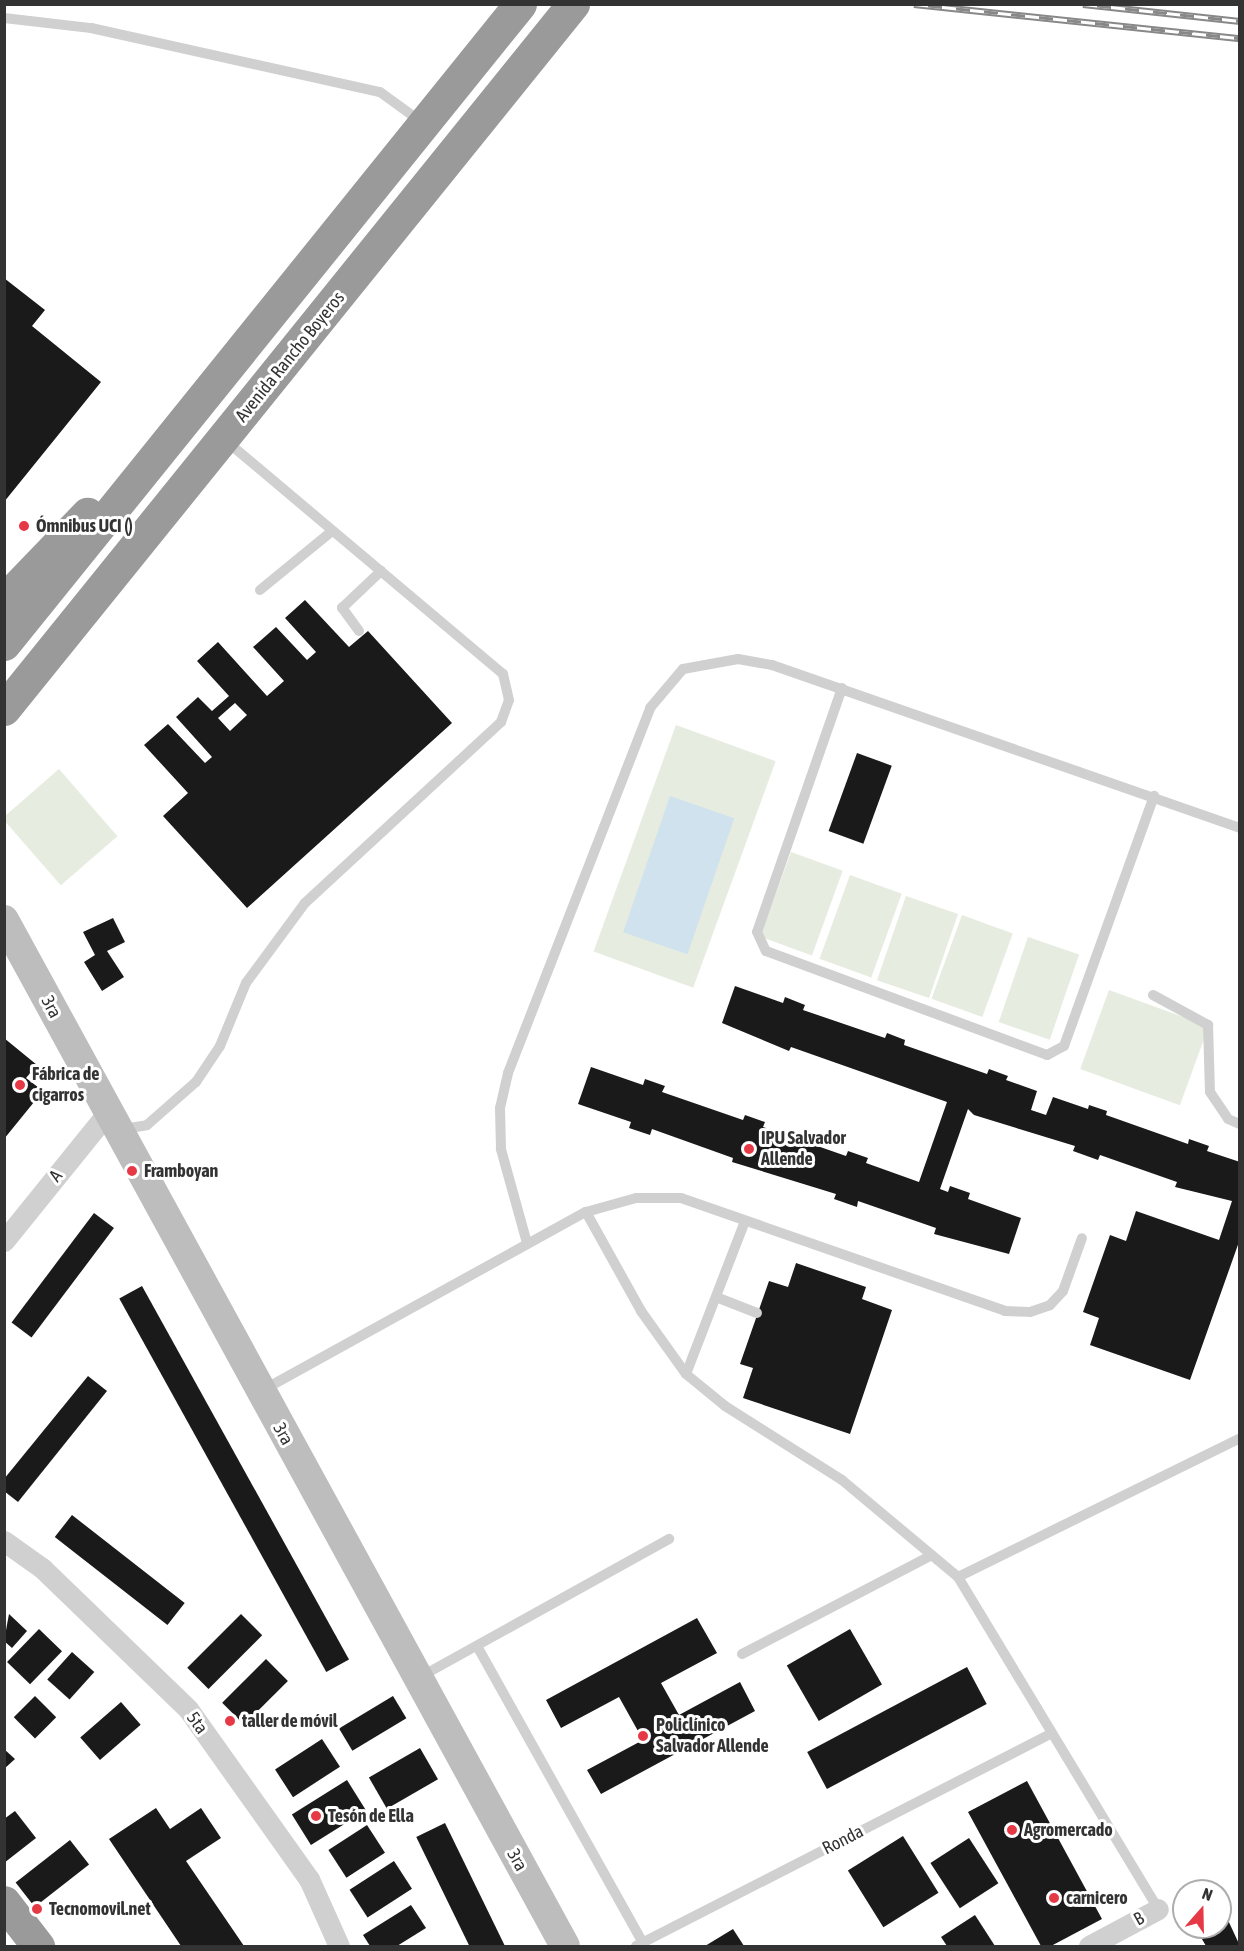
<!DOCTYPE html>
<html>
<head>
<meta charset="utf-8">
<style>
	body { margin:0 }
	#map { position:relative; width:1244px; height:1951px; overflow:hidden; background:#fff; font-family:"Asap Condensed",sans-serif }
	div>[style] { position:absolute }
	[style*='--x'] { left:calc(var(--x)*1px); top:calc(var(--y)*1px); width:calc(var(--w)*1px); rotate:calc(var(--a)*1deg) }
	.green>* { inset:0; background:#e6ecdf; transform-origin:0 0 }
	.water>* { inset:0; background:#cfe2ee; transform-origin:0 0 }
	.building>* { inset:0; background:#1a1a1a; transform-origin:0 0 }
	.lane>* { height:10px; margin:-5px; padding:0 5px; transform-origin:5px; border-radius:5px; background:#d0d0d0 }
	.street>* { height:21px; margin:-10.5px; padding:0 10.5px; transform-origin:10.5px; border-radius:10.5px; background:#d0d0d0 }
	.secondary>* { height:30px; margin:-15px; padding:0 15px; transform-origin:15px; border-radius:15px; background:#bdbdbd }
	.highway>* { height:33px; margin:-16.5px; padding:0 16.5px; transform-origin:16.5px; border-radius:16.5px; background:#9a9a9a }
	.rail>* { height:7px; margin-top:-3.5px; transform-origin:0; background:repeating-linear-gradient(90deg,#fff 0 14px,#888 0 28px); box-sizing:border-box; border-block:2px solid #888 }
	.dots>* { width:16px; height:16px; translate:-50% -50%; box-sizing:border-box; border:3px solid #fff; border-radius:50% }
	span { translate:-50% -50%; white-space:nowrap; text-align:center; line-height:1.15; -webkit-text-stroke:6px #fff; paint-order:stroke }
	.street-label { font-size:18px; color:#333 }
	.poi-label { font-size:18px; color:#333; font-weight:700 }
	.left { translate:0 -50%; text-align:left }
	.frame { position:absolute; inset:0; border:6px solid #333; pointer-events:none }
	.north { position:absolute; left:1172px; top:1879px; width:60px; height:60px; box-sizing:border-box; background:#fff; border:2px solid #adadad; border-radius:50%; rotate:20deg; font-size:16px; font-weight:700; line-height:24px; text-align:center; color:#333 }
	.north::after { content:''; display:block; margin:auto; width:21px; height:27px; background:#e63946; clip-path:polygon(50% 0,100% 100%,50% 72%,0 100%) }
</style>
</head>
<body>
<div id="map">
	<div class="green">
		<i style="left:676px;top:725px;width:106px;height:241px;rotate:20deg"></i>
		<i style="left:59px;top:769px;width:89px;height:75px;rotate:49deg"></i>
		<i style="left:791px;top:852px;width:55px;height:90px;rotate:20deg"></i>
		<i style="left:850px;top:875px;width:55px;height:89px;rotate:20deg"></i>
		<i style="left:906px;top:896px;width:55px;height:89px;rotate:19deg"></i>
		<i style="left:962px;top:915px;width:54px;height:89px;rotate:20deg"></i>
		<i style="left:1028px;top:937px;width:54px;height:90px;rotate:19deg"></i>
		<i style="left:1109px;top:990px;width:106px;height:84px;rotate:20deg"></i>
	</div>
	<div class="water">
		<i style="left:670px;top:796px;width:68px;height:144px;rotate:19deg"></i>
	</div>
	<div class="building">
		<i style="clip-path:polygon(4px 278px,45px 310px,32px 326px,101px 382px,4px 502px)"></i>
		<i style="clip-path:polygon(evenodd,305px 600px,349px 647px,368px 631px,452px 723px,247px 908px,163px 816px,188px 793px,144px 745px,168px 724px,205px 763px,212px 757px,176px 717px,198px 697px,212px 711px,229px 696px,197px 661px,218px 642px,267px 696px,284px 681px,253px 647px,276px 627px,307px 660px,316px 652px,285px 618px,305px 600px,235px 703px,247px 715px,230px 731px,218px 718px,235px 703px)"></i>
		<i style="left:857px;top:753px;width:37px;height:83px;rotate:20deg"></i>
		<i style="clip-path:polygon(113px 918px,125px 942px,107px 951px,124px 977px,102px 991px,84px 962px,95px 955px,83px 932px)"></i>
		<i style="clip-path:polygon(735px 986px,783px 1003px,785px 997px,805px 1005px,803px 1010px,885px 1038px,887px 1033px,905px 1040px,904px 1045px,987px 1074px,989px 1069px,1008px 1076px,1006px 1080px,1037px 1091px,1031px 1110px,1046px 1115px,1053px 1097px,1088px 1109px,1089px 1105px,1107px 1111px,1106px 1115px,1188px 1144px,1189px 1139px,1209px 1146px,1207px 1151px,1240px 1162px,1240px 1239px,1190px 1380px,1090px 1345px,1099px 1318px,1083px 1312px,1110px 1235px,1126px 1241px,1136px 1211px,1219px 1240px,1232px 1201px,1175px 1187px,1177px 1182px,1100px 1155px,1098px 1160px,1073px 1151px,1075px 1146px,974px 1115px,968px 1109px,940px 1189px,948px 1192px,950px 1186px,970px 1193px,968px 1199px,1021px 1218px,1009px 1254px,934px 1234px,936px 1228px,858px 1201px,857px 1207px,834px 1199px,836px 1194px,732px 1162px,733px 1158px,652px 1129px,650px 1135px,629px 1128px,631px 1122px,578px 1104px,591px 1067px,643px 1085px,645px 1079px,665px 1086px,662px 1092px,743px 1120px,745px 1115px,765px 1122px,763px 1127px,846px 1156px,848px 1151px,868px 1158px,866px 1163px,919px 1182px,947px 1102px,791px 1047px,789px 1051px,722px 1023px)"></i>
		<i style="clip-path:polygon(4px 1038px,37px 1065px,26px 1078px,43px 1091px,4px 1139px)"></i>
		<i style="left:94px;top:1213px;width:25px;height:137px;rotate:37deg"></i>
		<i style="clip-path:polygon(796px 1263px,866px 1287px,862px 1299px,892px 1310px,850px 1434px,743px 1398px,753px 1368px,740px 1364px,769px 1281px,788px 1287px)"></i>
		<i style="left:142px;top:1286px;width:427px;height:26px;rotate:61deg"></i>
		<i style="clip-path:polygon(88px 1376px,107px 1391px,18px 1502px,4px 1491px,4px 1479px)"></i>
		<i style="left:72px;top:1515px;width:143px;height:28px;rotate:38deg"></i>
		<i style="clip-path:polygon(9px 1614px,27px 1631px,12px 1648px,4px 1641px)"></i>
		<i style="left:241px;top:1614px;width:30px;height:76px;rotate:45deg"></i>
		<i style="clip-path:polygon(697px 1618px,717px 1653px,661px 1683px,679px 1715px,740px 1682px,755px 1711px,601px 1794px,587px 1770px,643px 1740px,619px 1697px,561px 1728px,546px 1700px)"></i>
		<i style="left:39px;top:1629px;width:32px;height:46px;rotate:44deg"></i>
		<i style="left:850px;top:1629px;width:64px;height:73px;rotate:60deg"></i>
		<i style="left:72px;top:1652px;width:30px;height:37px;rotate:42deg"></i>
		<i style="left:266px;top:1659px;width:31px;height:62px;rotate:45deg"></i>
		<i style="left:967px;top:1667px;width:42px;height:181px;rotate:62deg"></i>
		<i style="left:35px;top:1696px;width:30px;height:30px;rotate:45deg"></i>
		<i style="left:393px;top:1696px;width:26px;height:63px;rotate:59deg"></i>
		<i style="left:121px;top:1702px;width:30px;height:54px;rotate:49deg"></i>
		<i style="left:322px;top:1739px;width:33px;height:56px;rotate:57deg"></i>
		<i style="left:420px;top:1748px;width:36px;height:59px;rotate:60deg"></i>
		<i style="clip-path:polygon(4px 1749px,15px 1759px,4px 1769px)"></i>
		<i style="left:347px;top:1780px;width:36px;height:65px;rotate:58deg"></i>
		<i style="clip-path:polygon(1027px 1781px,1102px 1919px,1051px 1946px,1041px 1946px,968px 1812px)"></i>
		<i style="clip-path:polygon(156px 1808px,170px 1829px,201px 1808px,221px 1838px,186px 1861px,244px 1946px,181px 1946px,109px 1839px)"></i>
		<i style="clip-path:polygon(15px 1811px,36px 1838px,4px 1863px,4px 1819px)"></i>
		<i style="left:445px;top:1823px;width:137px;height:32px;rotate:64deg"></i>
		<i style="left:367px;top:1825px;width:33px;height:46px;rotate:57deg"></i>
		<i style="left:903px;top:1836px;width:67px;height:65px;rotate:58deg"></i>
		<i style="left:969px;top:1838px;width:54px;height:46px;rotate:57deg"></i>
		<i style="left:70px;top:1840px;width:31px;height:69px;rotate:52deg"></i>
		<i style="left:394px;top:1861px;width:33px;height:53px;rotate:57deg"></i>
		<i style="clip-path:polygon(411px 1905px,426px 1928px,397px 1946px,370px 1946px,363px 1935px)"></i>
		<i style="clip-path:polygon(975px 1915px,995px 1946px,947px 1946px,941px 1937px)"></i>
		<i style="clip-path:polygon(1227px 1918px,1240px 1946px,1206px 1946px,1199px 1934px,1220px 1927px)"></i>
		<i style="clip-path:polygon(733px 1929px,744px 1946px,705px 1946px)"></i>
	</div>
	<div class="lane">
		<i style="--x:4;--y:18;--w:88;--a:6.6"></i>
		<i style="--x:91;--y:28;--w:296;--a:12.5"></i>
		<i style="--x:380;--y:92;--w:49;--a:35.9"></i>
		<i style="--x:260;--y:590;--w:93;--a:-39.3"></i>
		<i style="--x:359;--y:631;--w:29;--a:-126"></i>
		<i style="--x:342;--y:608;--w:54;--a:-43.5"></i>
		<i style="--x:842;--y:688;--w:258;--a:109.2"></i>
		<i style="--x:757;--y:932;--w:21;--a:65"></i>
		<i style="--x:766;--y:951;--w:300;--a:20.3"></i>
		<i style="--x:1047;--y:1055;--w:19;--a:-28"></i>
		<i style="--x:1064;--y:1046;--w:266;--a:-70.2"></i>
		<i style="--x:1153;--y:995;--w:63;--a:28.6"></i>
		<i style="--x:1208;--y:1025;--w:67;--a:88.3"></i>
		<i style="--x:1210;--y:1092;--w:32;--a:56"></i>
		<i style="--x:1228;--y:1119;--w:13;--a:23"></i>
		<i style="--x:123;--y:1129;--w:24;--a:-9"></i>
		<i style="--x:147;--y:1125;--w:65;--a:-41.3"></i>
		<i style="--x:196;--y:1082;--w:43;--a:-56.3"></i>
		<i style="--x:220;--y:1046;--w:68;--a:-67.6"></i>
		<i style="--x:246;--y:983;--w:99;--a:-53.6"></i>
		<i style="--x:305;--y:903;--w:267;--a:-42.7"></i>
		<i style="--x:501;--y:722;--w:23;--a:-70"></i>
		<i style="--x:509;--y:700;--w:27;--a:-103"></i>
		<i style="--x:503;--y:674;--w:362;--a:-139.9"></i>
		<i style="--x:586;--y:1212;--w:113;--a:60.9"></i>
		<i style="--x:641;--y:1311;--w:77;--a:54.5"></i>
		<i style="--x:686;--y:1374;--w:50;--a:39.4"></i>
		<i style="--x:725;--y:1406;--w:138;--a:32.3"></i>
		<i style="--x:842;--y:1480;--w:151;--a:39.9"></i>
		<i style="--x:958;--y:1577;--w:388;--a:58.9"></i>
		<i style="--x:527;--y:1243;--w:98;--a:-105.5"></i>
		<i style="--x:501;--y:1149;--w:41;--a:-91.4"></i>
		<i style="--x:500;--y:1108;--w:36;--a:-77"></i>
		<i style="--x:508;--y:1073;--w:392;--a:-68.7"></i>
		<i style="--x:650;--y:708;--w:51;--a:-49.8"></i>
		<i style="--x:683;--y:669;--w:56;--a:-10.3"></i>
		<i style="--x:738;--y:659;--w:35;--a:10"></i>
		<i style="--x:772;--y:665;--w:496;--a:19.2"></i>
		<i style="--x:716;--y:1297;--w:44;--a:21.3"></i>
		<i style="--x:686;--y:1374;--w:164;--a:-68.9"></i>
		<i style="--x:263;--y:1390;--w:369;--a:-28.9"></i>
		<i style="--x:586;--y:1212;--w:52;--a:-15.6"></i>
		<i style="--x:636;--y:1198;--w:45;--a:0"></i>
		<i style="--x:681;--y:1198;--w:343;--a:19.2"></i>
		<i style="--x:1005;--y:1311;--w:25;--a:2"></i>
		<i style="--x:1030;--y:1312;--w:21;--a:-19"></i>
		<i style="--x:1050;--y:1305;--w:19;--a:-47"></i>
		<i style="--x:1063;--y:1291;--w:56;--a:-70.3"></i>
		<i style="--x:958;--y:1577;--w:314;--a:-26.2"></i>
		<i style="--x:477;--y:1646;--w:340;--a:60.8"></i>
		<i style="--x:742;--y:1654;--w:214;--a:-27.5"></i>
		<i style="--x:420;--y:1677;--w:285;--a:-29"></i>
		<i style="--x:636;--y:1946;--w:465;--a:-27.1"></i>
	</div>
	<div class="street">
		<i style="--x:4;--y:1241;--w:166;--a:-51.1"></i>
		<i style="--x:4;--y:1541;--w:47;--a:35.4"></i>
		<i style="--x:42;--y:1568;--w:203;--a:44"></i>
		<i style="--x:188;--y:1709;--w:209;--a:54.6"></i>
		<i style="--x:309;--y:1879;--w:73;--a:65.9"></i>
		<i style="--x:1089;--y:1946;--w:78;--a:-28.2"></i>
	</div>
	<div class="secondary">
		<i style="--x:4;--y:920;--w:1169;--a:61.33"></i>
	</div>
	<div class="highway">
		<i style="--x:4;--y:600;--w:120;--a:-46"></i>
		<i style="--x:4;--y:644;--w:822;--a:-51.12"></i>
		<i style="--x:4;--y:709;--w:906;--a:-51.09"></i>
		<i style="--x:4;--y:1902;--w:56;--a:52.3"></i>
	</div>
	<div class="rail">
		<i style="--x:914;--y:4;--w:328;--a:6"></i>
		<i style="--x:1083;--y:4;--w:158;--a:6.2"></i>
	</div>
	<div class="dots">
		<i style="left:24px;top:526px;background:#e63946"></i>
		<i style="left:20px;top:1085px;background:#e63946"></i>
		<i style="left:749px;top:1149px;background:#e63946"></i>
		<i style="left:132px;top:1171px;background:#e63946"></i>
		<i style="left:230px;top:1721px;background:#e63946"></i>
		<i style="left:643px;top:1736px;background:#e63946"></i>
		<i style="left:316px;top:1816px;background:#e63946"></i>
		<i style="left:1012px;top:1830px;background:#e63946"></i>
		<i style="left:1054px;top:1898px;background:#e63946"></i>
		<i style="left:37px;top:1909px;background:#e63946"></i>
	</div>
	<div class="street-label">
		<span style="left:290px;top:357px;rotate:-51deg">Avenida Rancho Boyeros</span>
		<span style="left:51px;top:1007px;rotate:62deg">3ra</span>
		<span style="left:56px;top:1176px;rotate:-51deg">A</span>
		<span style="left:283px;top:1434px;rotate:61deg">3ra</span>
		<span style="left:197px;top:1723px;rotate:54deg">5ta</span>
		<span style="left:843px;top:1840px;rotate:-27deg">Ronda</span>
		<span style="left:517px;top:1860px;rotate:61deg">3ra</span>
		<span style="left:1139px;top:1919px;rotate:-29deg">B</span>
	</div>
	<div class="poi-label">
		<span class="left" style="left:36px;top:526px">Ómnibus UCI ()</span>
		<span class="left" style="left:32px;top:1085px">Fábrica de<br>cigarros</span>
		<span class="left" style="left:761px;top:1149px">IPU Salvador<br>Allende</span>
		<span class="left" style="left:144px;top:1171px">Framboyan</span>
		<span class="left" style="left:242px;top:1721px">taller de móvil</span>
		<span class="left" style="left:656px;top:1736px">Policlínico<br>Salvador Allende</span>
		<span class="left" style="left:328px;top:1816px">Tesón de Ella</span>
		<span class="left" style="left:1024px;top:1830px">Agromercado</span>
		<span class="left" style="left:1066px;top:1898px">carnicero</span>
		<span class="left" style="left:49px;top:1909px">Tecnomovil.net</span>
	</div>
	<div class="frame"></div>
	<div class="north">N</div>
</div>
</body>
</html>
